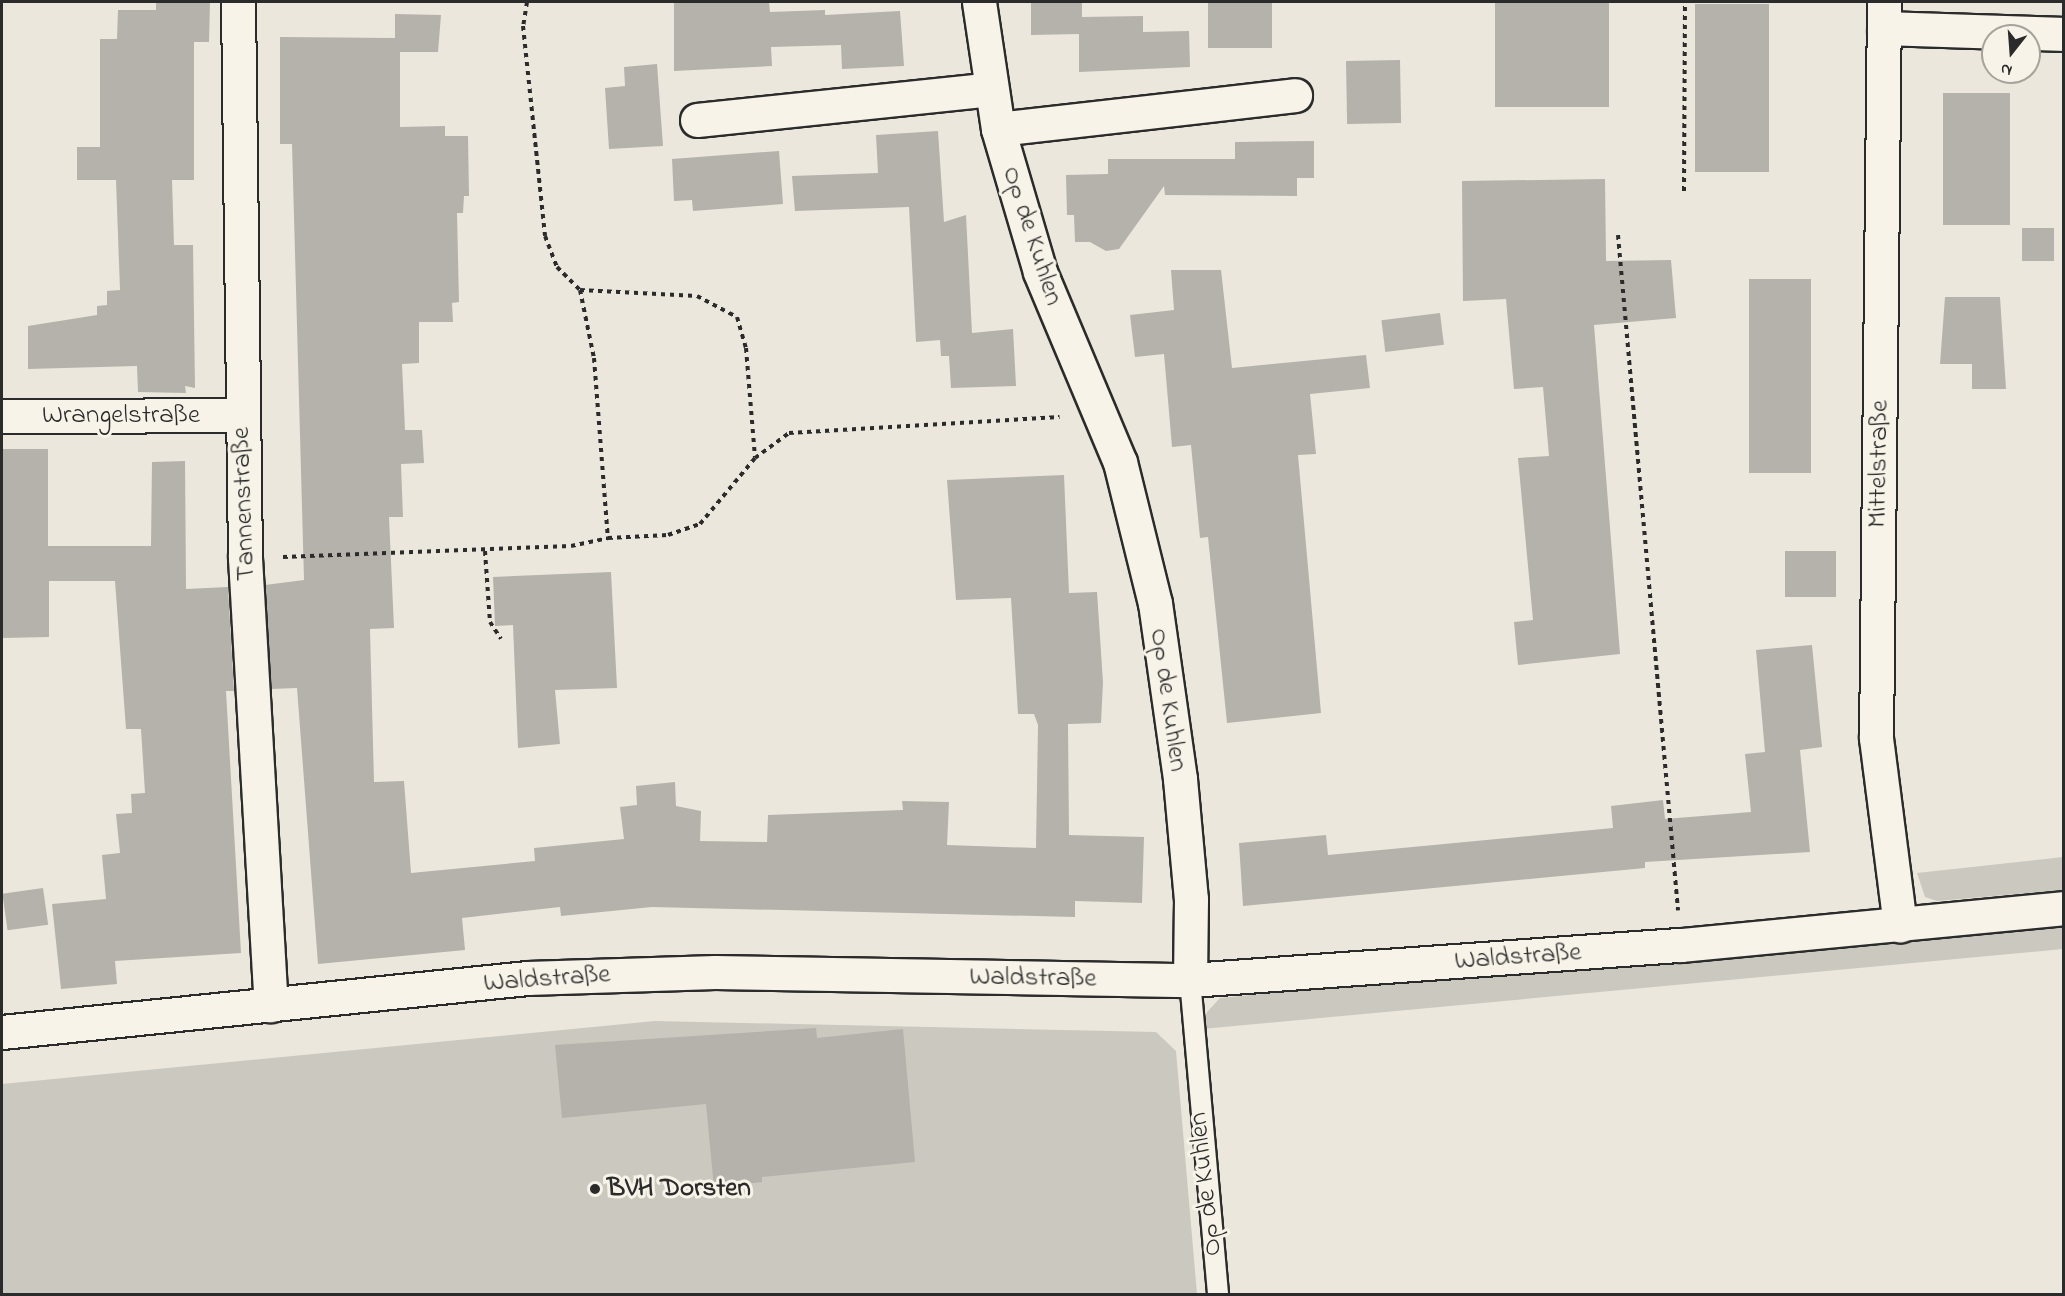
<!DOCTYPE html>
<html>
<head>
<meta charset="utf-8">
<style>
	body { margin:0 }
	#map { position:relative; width:2065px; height:1296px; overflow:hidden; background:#ebe7dd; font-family:"Indie Flower",sans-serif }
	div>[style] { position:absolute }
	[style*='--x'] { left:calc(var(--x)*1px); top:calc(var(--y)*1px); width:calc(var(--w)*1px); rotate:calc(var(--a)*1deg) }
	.green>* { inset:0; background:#cbc8bf }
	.building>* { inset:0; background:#b5b2ab; transform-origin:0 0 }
	.path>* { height:4px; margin-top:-2px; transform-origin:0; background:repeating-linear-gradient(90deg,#2b2b2b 0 4.5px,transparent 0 9px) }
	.roads { filter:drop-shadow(2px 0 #2b2b2b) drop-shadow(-2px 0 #2b2b2b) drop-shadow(0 2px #2b2b2b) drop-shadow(0 -2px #2b2b2b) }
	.lane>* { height:20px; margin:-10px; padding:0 10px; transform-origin:10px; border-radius:10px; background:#f7f3e8 }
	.street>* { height:33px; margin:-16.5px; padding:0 16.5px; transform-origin:16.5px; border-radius:16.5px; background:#f7f3e8 }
	.dots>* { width:16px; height:16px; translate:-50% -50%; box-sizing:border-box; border:3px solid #f7f3e8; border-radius:50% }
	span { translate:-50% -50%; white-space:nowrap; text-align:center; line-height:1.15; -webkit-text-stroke:6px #f7f3e8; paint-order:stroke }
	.street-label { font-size:27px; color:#2b2b2b }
	.poi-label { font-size:27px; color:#2b2b2b; font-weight:700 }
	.left { translate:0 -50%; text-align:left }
	.frame { position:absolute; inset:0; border:3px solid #2b2b2b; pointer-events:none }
	.north { position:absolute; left:1981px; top:24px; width:60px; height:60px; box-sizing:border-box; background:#f7f3e8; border:2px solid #a5a39c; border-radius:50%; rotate:197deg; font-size:16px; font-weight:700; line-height:24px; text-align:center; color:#2b2b2b }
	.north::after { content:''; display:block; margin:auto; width:21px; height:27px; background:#2b2b2b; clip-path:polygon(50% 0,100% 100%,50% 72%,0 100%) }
</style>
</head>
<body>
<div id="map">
	<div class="green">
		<i style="clip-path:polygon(2063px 857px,2063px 890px,1937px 901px,1925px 897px,1917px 873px)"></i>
		<i style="clip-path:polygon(2063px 918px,2063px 949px,1202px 1029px,1207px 1012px,1220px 998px)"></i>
		<i style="clip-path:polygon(655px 1021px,1156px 1032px,1176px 1051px,1197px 1294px,2px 1294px,2px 1084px)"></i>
	</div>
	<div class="building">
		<i style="clip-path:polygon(156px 2px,210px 2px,209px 42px,194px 42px,194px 180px,172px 180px,174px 245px,193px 245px,195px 388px,185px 386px,186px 393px,138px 392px,137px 366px,28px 369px,28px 326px,97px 315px,97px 306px,107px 305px,107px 291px,120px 290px,116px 180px,77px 180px,77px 147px,100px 147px,100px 39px,117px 39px,118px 10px,156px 10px)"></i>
		<i style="clip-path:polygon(674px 2px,769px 2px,770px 12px,825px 10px,825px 15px,900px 11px,904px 66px,842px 69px,841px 45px,771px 47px,772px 66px,674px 71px)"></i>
		<i style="clip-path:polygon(1031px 2px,1082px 2px,1082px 17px,1143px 16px,1143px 32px,1189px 31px,1190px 67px,1079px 72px,1079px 34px,1031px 35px)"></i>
		<i style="left:1208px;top:2px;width:64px;height:46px"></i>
		<i style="left:1495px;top:2px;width:114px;height:105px"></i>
		<i style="left:1695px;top:4px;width:74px;height:168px"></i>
		<i style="clip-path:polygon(395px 14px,441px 15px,438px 52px,400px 52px,400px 127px,445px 126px,445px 136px,468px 136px,469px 196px,464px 196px,463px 213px,457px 213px,459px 302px,452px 303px,453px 322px,419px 322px,419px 363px,402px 364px,405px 430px,422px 430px,424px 463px,401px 464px,403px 517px,389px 517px,394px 628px,370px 629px,374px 782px,404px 781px,411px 873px,535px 861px,534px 848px,624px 839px,620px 807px,637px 805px,636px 786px,675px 782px,676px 806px,701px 811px,700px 841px,767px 842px,768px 815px,903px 810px,902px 801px,949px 802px,947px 845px,1036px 848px,1038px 725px,1034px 714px,1018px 714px,1011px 598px,956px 600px,947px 480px,1064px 475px,1069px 593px,1097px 592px,1103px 682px,1101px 723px,1068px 724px,1069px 835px,1144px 837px,1142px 903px,1075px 901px,1075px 917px,652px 907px,561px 916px,560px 907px,462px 918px,465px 950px,318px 964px,297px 688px,271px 689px,265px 585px,304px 580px,292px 144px,280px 144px,280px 37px,395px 38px)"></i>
		<i style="left:1400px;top:60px;width:63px;height:54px;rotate:89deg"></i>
		<i style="clip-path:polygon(657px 64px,663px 146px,609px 149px,605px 88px,625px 86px,624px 67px)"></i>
		<i style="left:1943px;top:93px;width:67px;height:132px"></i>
		<i style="clip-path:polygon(938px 131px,944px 222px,966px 215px,972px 333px,1013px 329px,1016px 386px,951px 388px,949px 356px,941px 356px,940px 340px,916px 342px,909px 207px,795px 211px,792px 176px,878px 173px,876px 135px)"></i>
		<i style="clip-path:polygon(1314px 141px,1314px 178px,1297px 178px,1297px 196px,1165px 195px,1164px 186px,1119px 249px,1106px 251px,1090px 242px,1075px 242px,1074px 215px,1067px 215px,1066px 175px,1108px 174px,1108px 159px,1235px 159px,1235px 142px)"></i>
		<i style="clip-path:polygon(779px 151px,783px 204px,693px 211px,692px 200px,674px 201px,672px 159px)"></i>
		<i style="clip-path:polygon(1605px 179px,1606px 261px,1671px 260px,1676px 318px,1594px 325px,1620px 654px,1518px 665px,1514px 622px,1533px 620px,1518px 458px,1549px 456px,1543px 387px,1514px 389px,1506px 299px,1463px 301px,1462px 181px)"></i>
		<i style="left:2022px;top:228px;width:32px;height:33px"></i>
		<i style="clip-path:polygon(1171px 270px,1221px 270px,1232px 368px,1366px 355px,1370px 388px,1310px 394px,1316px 454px,1298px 455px,1321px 713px,1227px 723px,1208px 537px,1200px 538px,1191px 445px,1172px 447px,1164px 354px,1135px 357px,1130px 315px,1174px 310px)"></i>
		<i style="left:1749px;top:279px;width:62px;height:194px"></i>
		<i style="clip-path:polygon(1945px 297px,2000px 297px,2006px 389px,1972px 389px,1972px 364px,1940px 364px)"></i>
		<i style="left:1440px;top:313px;width:32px;height:59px;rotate:83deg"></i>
		<i style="clip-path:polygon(2px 449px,48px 449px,48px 546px,151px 546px,152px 462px,185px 461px,186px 589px,228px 587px,234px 691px,226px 691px,241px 953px,115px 961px,117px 984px,61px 989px,52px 904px,106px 899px,102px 855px,120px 853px,116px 814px,132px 813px,131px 794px,145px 793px,141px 729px,126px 729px,115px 581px,49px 581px,49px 637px,2px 638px)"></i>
		<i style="left:1785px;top:551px;width:51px;height:46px"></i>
		<i style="clip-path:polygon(611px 572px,617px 688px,555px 690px,560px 744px,518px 748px,513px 625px,495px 626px,493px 577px)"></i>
		<i style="clip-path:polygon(1812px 645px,1822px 747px,1800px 750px,1810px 852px,1645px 862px,1645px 868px,1243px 906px,1239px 843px,1326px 835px,1328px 855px,1613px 828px,1611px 806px,1663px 800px,1665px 819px,1751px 812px,1745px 754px,1765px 752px,1756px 650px)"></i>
		<i style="left:43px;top:888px;width:37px;height:41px;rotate:82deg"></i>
		<i style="clip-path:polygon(816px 1028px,817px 1038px,903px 1029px,915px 1162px,762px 1177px,762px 1182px,714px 1188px,706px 1104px,562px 1118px,555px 1045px)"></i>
	</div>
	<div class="path">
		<i style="--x:527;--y:2;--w:24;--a:99"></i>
		<i style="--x:523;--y:26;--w:211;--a:84"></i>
		<i style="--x:545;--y:236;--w:33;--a:69"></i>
		<i style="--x:557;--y:267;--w:33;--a:45"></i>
		<i style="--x:580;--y:290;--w:69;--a:78.4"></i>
		<i style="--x:594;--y:358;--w:181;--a:85.6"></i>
		<i style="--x:608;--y:538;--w:60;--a:-2.9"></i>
		<i style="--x:668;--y:535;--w:34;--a:-19"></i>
		<i style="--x:700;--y:524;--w:86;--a:-50.2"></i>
		<i style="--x:755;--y:458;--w:42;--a:-36.3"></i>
		<i style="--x:789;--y:433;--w:271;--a:-3.4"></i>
		<i style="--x:1684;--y:191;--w:189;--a:-89.7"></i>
		<i style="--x:1618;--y:235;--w:678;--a:84.92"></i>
		<i style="--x:580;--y:290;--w:117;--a:2.9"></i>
		<i style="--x:697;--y:296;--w:45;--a:27.7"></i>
		<i style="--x:737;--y:317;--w:32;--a:74"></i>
		<i style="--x:746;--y:348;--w:110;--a:85.3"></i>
		<i style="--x:485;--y:551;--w:71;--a:86"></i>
		<i style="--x:490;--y:622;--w:20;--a:57"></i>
		<i style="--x:283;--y:557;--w:288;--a:-2.2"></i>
		<i style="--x:571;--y:546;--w:38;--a:-12"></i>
	</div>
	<div class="roads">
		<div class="lane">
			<i style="--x:1190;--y:980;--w:315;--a:84.9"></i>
		</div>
		<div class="street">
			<i style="--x:238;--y:2;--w:556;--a:89.28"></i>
			<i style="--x:245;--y:558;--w:448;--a:86.7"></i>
			<i style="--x:979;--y:2;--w:128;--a:81.5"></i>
			<i style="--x:998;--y:129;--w:149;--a:73.6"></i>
			<i style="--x:1040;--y:272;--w:206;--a:67.2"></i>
			<i style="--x:1120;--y:462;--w:145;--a:76.1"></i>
			<i style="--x:1155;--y:603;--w:178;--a:81.9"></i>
			<i style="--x:1180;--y:779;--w:121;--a:84.8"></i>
			<i style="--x:1191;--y:899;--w:81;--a:90.7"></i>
			<i style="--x:1884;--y:2;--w:736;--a:90.62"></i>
			<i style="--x:1876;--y:738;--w:189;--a:82.7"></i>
			<i style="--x:1884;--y:28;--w:180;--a:1.9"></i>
			<i style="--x:697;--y:120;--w:296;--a:-6"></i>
			<i style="--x:998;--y:129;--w:299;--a:-6.5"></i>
			<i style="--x:2;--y:416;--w:238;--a:-0.2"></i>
			<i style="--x:2;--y:1032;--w:528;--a:-5.87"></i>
			<i style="--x:527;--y:978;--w:188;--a:-1.8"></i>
			<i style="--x:715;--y:972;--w:475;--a:1"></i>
			<i style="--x:1190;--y:980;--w:492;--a:-4.1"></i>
			<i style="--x:1681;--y:945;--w:385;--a:-5.5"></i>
		</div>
	</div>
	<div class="dots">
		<i style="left:595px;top:1189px;background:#2b2b2b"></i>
	</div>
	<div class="street-label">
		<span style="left:1032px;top:236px;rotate:72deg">Op de Kuhlen</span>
		<span style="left:121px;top:416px">Wrangelstraße</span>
		<span style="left:1879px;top:464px;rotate:-89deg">Mittelstraße</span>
		<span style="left:244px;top:504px;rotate:-92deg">Tannenstraße</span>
		<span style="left:1168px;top:700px;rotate:82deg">Op de Kuhlen</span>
		<span style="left:1518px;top:957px;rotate:-4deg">Waldstraße</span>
		<span style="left:1033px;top:978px;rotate:1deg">Waldstraße</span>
		<span style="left:547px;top:979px;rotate:-4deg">Waldstraße</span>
		<span style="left:1206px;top:1184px;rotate:-96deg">Op de Kuhlen</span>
	</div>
	<div class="poi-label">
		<span class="left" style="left:607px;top:1189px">BVH Dorsten</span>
	</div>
	<div class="frame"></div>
	<div class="north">N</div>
</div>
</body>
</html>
